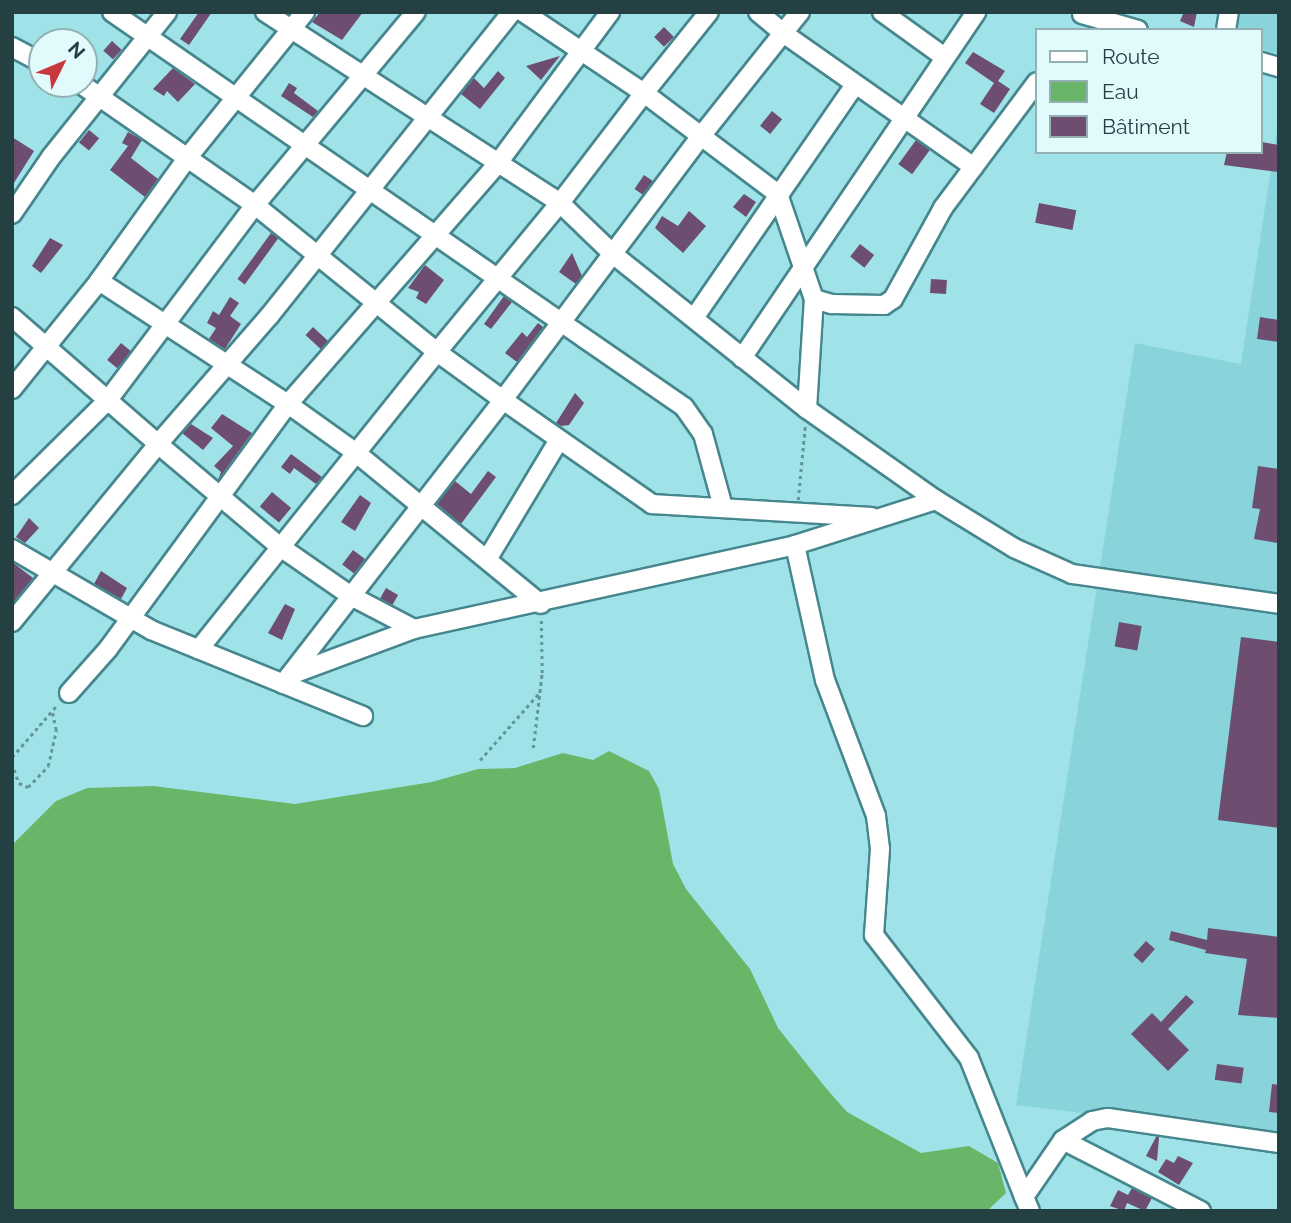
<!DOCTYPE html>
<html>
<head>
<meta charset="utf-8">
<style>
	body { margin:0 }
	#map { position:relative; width:1291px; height:1223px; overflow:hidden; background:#9fe2e8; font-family:Raleway,sans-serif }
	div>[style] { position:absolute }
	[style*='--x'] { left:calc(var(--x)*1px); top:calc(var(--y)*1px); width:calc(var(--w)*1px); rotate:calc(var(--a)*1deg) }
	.built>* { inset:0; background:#89d4da }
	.water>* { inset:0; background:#69b668 }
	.building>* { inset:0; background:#6d4d70; transform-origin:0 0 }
	.path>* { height:2.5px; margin-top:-1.25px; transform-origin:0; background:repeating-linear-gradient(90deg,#649599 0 3.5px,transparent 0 7px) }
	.roads { filter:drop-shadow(2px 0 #46878e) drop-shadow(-2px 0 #46878e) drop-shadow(0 2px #46878e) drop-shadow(0 -2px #46878e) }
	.minor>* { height:18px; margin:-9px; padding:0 9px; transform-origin:9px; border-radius:9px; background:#fff }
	span { translate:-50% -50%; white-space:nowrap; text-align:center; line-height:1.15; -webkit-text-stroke:7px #e1fbfd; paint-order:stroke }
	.frame { position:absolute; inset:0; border:14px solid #244043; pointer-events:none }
	.legend { position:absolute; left:1035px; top:28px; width:228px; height:126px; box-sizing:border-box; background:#e1fbfd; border:2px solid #95b0b3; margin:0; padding:9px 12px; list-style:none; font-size:21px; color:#244043 }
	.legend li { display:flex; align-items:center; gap:14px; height:35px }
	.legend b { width:35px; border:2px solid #95b0b3 }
	.north { position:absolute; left:28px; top:28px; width:70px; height:70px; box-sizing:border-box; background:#e1fbfd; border:2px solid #95b0b3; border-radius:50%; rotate:47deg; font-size:19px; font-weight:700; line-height:28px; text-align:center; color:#244043 }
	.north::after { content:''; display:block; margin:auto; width:24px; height:32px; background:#c8393d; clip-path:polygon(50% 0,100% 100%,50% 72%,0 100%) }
</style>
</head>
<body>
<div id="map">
	<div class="built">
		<i style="clip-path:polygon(1239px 12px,1279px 12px,1279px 54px,1261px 49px,1261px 30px,1237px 30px)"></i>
		<i style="clip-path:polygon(1279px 117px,1279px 1137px,1016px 1105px,1135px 343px,1241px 364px)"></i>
	</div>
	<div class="water">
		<i style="clip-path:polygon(609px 751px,649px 771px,659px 789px,673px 864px,686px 889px,750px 969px,778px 1028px,825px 1087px,847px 1112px,921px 1153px,969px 1146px,998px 1163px,1006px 1193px,987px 1211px,12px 1211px,12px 845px,56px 801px,87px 788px,153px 786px,295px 804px,432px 782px,478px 769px,515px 768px,563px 753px,593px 760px)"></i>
	</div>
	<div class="building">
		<i style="clip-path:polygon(199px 12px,212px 12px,189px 45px,180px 39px)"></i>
		<i style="clip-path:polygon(320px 12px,363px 12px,342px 40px,312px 22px)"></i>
		<i style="clip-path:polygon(1184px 12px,1197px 12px,1194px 27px,1180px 21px)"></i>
		<i style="left:664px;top:27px;width:14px;height:14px;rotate:45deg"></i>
		<i style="left:112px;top:41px;width:13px;height:13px;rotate:42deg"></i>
		<i style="clip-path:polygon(973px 52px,1005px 71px,998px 81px,1010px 89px,994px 113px,980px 104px,994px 83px,965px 63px)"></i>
		<i style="clip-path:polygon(560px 56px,541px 80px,526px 66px)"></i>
		<i style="clip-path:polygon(173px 68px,195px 84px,178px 102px,167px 91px,164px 96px,153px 89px)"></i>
		<i style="clip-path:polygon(498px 71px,505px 78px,480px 109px,461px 94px,474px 78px,484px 88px)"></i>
		<i style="clip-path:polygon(289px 83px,297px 88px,294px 93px,318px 111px,313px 117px,281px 96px)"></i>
		<i style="left:772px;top:111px;width:13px;height:19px;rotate:39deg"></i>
		<i style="left:89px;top:130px;width:13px;height:16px;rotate:39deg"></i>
		<i style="clip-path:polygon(128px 132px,142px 140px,131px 158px,158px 179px,145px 197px,110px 170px,128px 146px,122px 143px)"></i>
		<i style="clip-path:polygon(12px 137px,34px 151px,12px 186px)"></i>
		<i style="left:916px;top:140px;width:17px;height:30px;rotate:36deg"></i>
		<i style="clip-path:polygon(1261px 142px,1279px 145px,1278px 172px,1224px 165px,1227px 152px,1261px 152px)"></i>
		<i style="left:644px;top:175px;width:11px;height:17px;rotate:34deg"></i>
		<i style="clip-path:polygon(744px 194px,756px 202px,746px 217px,733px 207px)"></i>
		<i style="left:1039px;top:203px;width:38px;height:20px;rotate:11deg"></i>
		<i style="clip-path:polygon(689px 211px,706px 226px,683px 253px,655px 228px,662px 216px,678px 226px)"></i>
		<i style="left:271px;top:233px;width:9px;height:57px;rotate:36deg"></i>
		<i style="clip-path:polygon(50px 238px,63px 245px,41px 273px,32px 266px)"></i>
		<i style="left:860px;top:244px;width:18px;height:16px;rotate:38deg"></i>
		<i style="clip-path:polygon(572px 253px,582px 276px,576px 284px,559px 272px)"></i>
		<i style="clip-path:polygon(425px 265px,444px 280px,426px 304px,416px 298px,419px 292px,408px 288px)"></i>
		<i style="left:931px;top:279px;width:16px;height:14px;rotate:4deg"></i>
		<i style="clip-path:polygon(504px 296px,512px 302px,491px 329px,484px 324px)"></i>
		<i style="clip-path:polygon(230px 297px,239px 303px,230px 316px,241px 324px,225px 349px,209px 339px,216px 328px,207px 323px,213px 311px,219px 315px)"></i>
		<i style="clip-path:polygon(1260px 317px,1279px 320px,1279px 342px,1257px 339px)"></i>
		<i style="clip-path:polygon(538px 323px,543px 327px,517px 362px,505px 353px,522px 332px,527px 337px)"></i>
		<i style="left:313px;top:327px;width:21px;height:11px;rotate:43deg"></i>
		<i style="left:121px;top:343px;width:13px;height:22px;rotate:39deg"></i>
		<i style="clip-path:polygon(575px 393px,584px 403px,569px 425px,561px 426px,556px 423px)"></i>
		<i style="clip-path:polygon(222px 414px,252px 433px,218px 480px,221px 472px,214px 466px,233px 446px,211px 428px)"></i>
		<i style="clip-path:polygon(191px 424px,213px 438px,203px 450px,182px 433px)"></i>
		<i style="clip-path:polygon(291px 454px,322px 477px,316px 484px,294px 468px,290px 474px,281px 467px)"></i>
		<i style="clip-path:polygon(1258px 466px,1279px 469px,1278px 543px,1254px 539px,1260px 509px,1252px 508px)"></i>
		<i style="clip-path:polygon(488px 471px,496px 477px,461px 524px,437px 504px,455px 481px,471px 494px)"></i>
		<i style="left:272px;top:492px;width:25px;height:19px;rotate:40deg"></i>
		<i style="clip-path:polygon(360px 495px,371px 503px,355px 531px,341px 522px)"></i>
		<i style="clip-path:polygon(29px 518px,39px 528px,25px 543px,16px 537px)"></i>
		<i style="left:353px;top:550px;width:15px;height:18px;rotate:37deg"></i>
		<i style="clip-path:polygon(12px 562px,33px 578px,12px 604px)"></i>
		<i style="clip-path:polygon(101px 571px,127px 588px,121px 599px,94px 584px)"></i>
		<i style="left:386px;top:588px;width:14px;height:12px;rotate:30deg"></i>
		<i style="clip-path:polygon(285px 604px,295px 609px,282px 640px,268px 633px)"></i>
		<i style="left:1119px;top:622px;width:23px;height:25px;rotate:10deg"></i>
		<i style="clip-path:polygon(1241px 637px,1279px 642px,1279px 828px,1218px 820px)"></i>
		<i style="clip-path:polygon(1208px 928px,1279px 937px,1279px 1018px,1238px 1015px,1247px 959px,1205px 953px,1206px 950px,1169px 940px,1171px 931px,1207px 940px)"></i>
		<i style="left:1146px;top:941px;width:12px;height:19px;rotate:42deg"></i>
		<i style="clip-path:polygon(1186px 995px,1194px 1002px,1168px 1029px,1189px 1050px,1168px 1071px,1131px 1034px,1152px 1013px,1161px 1022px)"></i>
		<i style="left:1217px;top:1064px;width:27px;height:16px;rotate:8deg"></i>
		<i style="clip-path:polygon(1272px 1084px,1279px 1085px,1279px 1113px,1269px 1112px)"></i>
		<i style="clip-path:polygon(1156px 1137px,1159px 1137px,1157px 1161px,1146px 1156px)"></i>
		<i style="clip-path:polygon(1178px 1156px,1193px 1163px,1179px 1185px,1158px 1172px,1166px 1159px,1174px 1163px)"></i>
		<i style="clip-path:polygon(1132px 1188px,1152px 1198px,1145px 1211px,1127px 1203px,1124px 1211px,1110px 1206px,1118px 1190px,1128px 1195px)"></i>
	</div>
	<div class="path">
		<i style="--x:798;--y:500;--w:74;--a:-84.6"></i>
		<i style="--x:533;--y:748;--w:76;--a:-83.2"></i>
		<i style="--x:542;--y:673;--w:55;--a:-91"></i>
		<i style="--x:12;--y:757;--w:70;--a:-49"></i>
		<i style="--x:480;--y:760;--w:89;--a:-48.6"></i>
		<i style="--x:12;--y:763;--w:21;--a:71"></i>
		<i style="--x:19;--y:783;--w:10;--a:24"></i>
		<i style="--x:28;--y:787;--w:29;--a:-46"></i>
		<i style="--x:48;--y:766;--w:37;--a:-77"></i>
		<i style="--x:56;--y:730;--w:19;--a:-102"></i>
	</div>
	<div class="roads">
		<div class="minor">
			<i style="--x:112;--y:12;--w:695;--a:34.63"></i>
			<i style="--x:684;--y:407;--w:33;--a:55"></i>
			<i style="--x:703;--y:434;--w:76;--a:74.7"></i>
			<i style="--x:265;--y:12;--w:351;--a:32.9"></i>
			<i style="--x:560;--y:203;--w:75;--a:43.9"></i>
			<i style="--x:614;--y:255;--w:247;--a:38.6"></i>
			<i style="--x:807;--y:409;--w:158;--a:35.2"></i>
			<i style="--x:936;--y:500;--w:92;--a:31.6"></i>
			<i style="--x:1014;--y:548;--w:64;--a:24.1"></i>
			<i style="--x:1072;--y:574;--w:209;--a:8.2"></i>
			<i style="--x:305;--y:12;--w:186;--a:128.9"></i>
			<i style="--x:188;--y:157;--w:153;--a:125.7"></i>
			<i style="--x:99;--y:281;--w:225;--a:33.1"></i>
			<i style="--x:288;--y:404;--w:320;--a:-48.9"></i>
			<i style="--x:498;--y:163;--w:188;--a:-53.4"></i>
			<i style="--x:523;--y:12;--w:146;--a:33.8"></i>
			<i style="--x:644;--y:93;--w:71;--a:37"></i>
			<i style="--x:701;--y:136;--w:330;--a:126.9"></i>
			<i style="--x:503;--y:400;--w:82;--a:-144"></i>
			<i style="--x:437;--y:352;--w:193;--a:-50.5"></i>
			<i style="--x:560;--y:203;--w:138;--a:-52.6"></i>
			<i style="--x:644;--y:93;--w:104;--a:-51.3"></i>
			<i style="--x:758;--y:12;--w:33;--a:40"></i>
			<i style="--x:783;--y:33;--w:132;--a:128.5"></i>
			<i style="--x:701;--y:136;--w:96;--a:37"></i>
			<i style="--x:778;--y:194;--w:111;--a:71.1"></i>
			<i style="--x:800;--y:12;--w:27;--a:129"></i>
			<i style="--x:783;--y:33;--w:233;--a:35.1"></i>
			<i style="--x:882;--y:12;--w:75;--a:35.8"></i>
			<i style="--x:1082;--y:14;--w:58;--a:15.9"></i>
			<i style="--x:1226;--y:30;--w:18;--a:-81"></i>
			<i style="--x:12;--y:47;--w:34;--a:28"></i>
			<i style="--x:1261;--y:62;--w:19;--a:16"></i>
			<i style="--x:81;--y:84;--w:212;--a:34.8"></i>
			<i style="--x:255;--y:205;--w:234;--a:38.9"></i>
			<i style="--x:437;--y:352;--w:381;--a:128.7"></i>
			<i style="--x:12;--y:214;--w:69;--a:-55.6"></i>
			<i style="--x:51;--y:157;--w:186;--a:-51.3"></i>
			<i style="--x:12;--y:317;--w:194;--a:41"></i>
			<i style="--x:158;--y:444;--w:171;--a:-49"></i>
			<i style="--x:270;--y:315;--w:388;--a:-51.4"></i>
			<i style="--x:694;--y:318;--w:283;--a:-55.4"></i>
			<i style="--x:742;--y:358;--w:418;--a:-55.9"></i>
			<i style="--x:12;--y:389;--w:139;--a:-51.1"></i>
			<i style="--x:807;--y:409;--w:110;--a:-86.4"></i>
			<i style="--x:814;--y:299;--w:19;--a:16"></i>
			<i style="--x:832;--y:304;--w:52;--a:1.1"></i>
			<i style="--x:884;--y:305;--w:11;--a:-34"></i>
			<i style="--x:893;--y:299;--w:104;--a:-61.2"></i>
			<i style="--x:943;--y:208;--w:157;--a:-53.3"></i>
			<i style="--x:12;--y:495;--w:135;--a:-44.7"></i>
			<i style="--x:108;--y:400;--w:244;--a:-53"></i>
			<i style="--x:255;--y:205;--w:251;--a:-50.2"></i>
			<i style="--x:795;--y:545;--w:138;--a:77.5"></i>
			<i style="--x:825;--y:680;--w:145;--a:69.4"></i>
			<i style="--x:876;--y:816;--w:33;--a:83"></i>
			<i style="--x:880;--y:849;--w:86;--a:94"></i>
			<i style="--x:874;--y:935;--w:155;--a:52.3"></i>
			<i style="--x:969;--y:1058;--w:149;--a:68.4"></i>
			<i style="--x:12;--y:549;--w:161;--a:30.2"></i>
			<i style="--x:151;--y:630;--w:229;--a:22.1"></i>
			<i style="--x:488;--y:558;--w:138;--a:-59"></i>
			<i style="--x:12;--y:622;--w:230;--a:-50.6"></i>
			<i style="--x:158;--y:444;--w:158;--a:40.1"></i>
			<i style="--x:279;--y:546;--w:88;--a:34.8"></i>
			<i style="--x:351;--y:596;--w:71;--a:27.6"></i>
			<i style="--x:414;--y:629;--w:390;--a:-12.4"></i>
			<i style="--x:795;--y:545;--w:148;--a:-17.7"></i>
			<i style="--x:290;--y:675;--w:132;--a:-20.4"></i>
			<i style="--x:283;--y:684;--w:359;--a:-52.2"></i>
			<i style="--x:503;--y:400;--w:182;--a:34.9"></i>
			<i style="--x:652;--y:504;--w:220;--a:3.4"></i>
			<i style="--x:69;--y:693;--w:59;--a:-48.4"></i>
			<i style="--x:108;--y:649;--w:304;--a:-53.7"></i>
			<i style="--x:288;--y:404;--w:82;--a:35.6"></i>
			<i style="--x:355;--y:452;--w:240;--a:39.3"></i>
			<i style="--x:1030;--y:1211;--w:15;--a:-113"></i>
			<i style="--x:1024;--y:1197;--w:69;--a:-55.6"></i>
			<i style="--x:1201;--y:1211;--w:155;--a:-152.8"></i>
			<i style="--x:1063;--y:1140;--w:35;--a:-33"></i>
			<i style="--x:1092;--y:1121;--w:16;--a:-11"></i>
			<i style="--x:1108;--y:1118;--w:173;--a:8.3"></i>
		</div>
	</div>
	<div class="frame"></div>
	<ul class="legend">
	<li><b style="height:9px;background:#fff"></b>Route</li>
	<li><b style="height:19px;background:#69b668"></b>Eau</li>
	<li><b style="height:19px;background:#6d4d70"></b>Bâtiment</li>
	</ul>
	<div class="north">N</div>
</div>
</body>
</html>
